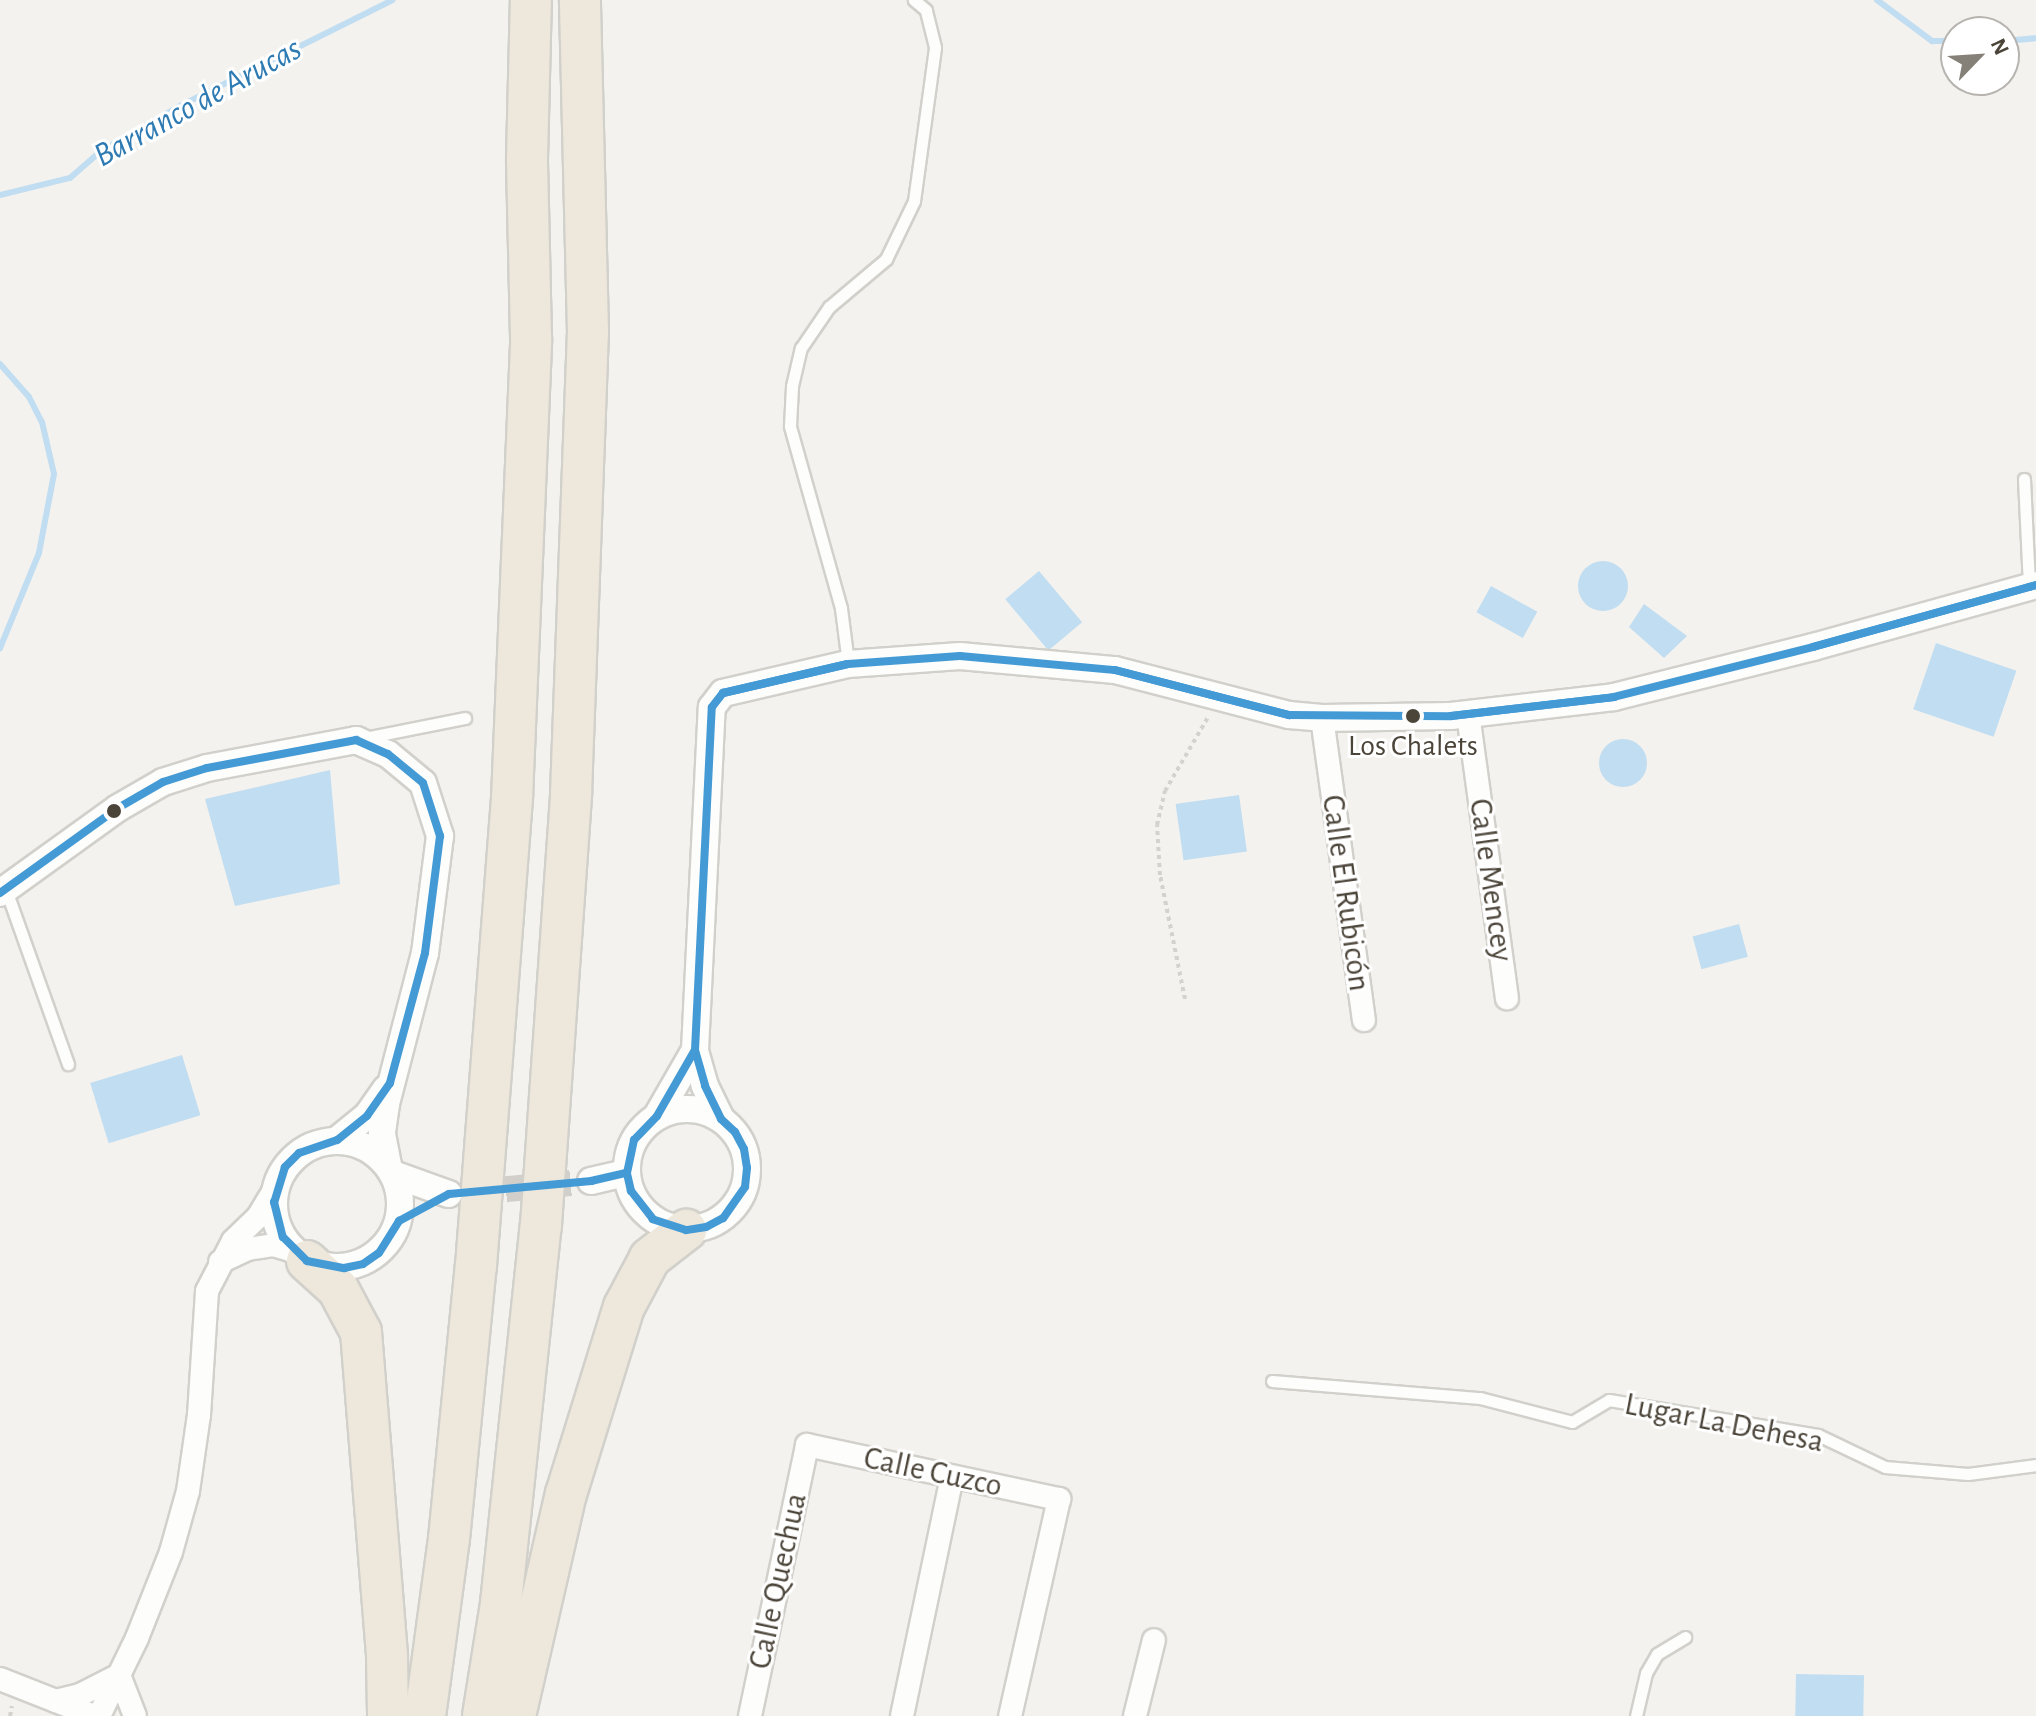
<!DOCTYPE html>
<html>
<head>
<meta charset="utf-8">
<style>
	body { margin:0 }
	#map { position:relative; width:2036px; height:1716px; overflow:hidden; background:#f4f2ee; font-family:"Alegreya Sans",sans-serif }
	div>[style] { position:absolute }
	[style*='--x'] { left:calc(var(--x)*1px); top:calc(var(--y)*1px); width:calc(var(--w)*1px); rotate:calc(var(--a)*1deg) }
	.water>* { inset:0; background:#c0ddf1; transform-origin:0 0 }
	.round { border-radius:50% }
	.stream>* { height:6px; margin:-3px; padding:0 3px; transform-origin:3px; border-radius:3px; background:#c0ddf1 }
	.tertiary-tunnel>* { height:26px; margin-top:-13px; transform-origin:0; background:repeating-linear-gradient(90deg,#d2cfca 0 26px,transparent 0 39px) }
	.path>* { height:4px; margin-top:-2px; transform-origin:0; background:repeating-linear-gradient(90deg,#d3d2cc 0 4px,transparent 0 8px) }
	.roads { filter:drop-shadow(2px 0 #d2d0cb) drop-shadow(-2px 0 #d2d0cb) drop-shadow(0 2px #d2d0cb) drop-shadow(0 -2px #d2d0cb) }
	.service>* { height:11px; margin:-5.5px; padding:0 5.5px; transform-origin:5.5px; border-radius:5.5px; background:#fdfdfc }
	.minor>* { height:22px; margin:-11px; padding:0 11px; transform-origin:11px; border-radius:11px; background:#fdfdfc }
	.tertiary>* { height:26px; margin:-13px; padding:0 13px; transform-origin:13px; border-radius:13px; background:#fdfdfc }
	.tertiary>.ring { margin:-13px; padding:0; box-sizing:content-box; background:none; border:26px solid #fdfdfc; border-radius:50% }
	.motorway>* { height:40px; margin:-20px; padding:0 20px; transform-origin:20px; border-radius:20px; background:#ede8db }
	.bus-1>* { height:8px; margin:-4px; padding:0 4px; transform-origin:4px; border-radius:4px; background:#449ad5 }
	.dots>* { width:22px; height:22px; translate:-50% -50%; box-sizing:border-box; border:4px solid #fff; border-radius:50% }
	span { translate:-50% -50%; white-space:nowrap; text-align:center; line-height:1.15; -webkit-text-stroke:6px #fff; paint-order:stroke }
	.bus-label { font-size:30px; color:#4b4439 }
	.street-label { font-size:32px; color:#4b4439 }
	.water-label { font-size:34px; color:#2e7ab2; font-style:italic }
	.north { position:absolute; left:1940px; top:16px; width:80px; height:80px; box-sizing:border-box; background:#fff; border:2px solid #b7b4b0; border-radius:50%; rotate:65deg; font-size:22px; font-weight:700; line-height:32px; text-align:center; color:#4b4439 }
	.north::after { content:''; display:block; margin:auto; width:28px; height:36px; background:#868178; clip-path:polygon(50% 0,100% 100%,50% 72%,0 100%) }
</style>
</head>
<body>
<div id="map">
	<div class="water">
		<i class="round" style="left:1578px;top:561px;width:50px;height:50px"></i>
		<i style="left:1039px;top:571px;width:67px;height:44px;rotate:50deg"></i>
		<i style="left:1491px;top:586px;width:53px;height:30px;rotate:29deg"></i>
		<i style="clip-path:polygon(1644px 604px,1687px 636px,1664px 658px,1629px 627px)"></i>
		<i style="left:1936px;top:643px;width:85px;height:70px;rotate:19deg"></i>
		<i class="round" style="left:1599px;top:739px;width:48px;height:48px"></i>
		<i style="clip-path:polygon(330px 770px,340px 884px,235px 906px,205px 799px)"></i>
		<i style="left:1239px;top:795px;width:57px;height:64px;rotate:82deg"></i>
		<i style="left:1739px;top:924px;width:34px;height:48px;rotate:75deg"></i>
		<i style="left:182px;top:1055px;width:63px;height:96px;rotate:73deg"></i>
		<i style="left:1796px;top:1674px;width:68px;height:42px;rotate:1deg"></i>
	</div>
	<div class="stream">
		<i style="--x:1877;--y:0;--w:69;--a:36.7"></i>
		<i style="--x:1932;--y:41;--w:24;--a:0"></i>
		<i style="--x:2004;--y:41;--w:32;--a:-5"></i>
		<i style="--x:0;--y:195;--w:72;--a:-13.7"></i>
		<i style="--x:70;--y:178;--w:41;--a:-41.1"></i>
		<i style="--x:101;--y:151;--w:86;--a:-29.8"></i>
		<i style="--x:176;--y:108;--w:242;--a:-26.5"></i>
		<i style="--x:0;--y:364;--w:44;--a:48.7"></i>
		<i style="--x:29;--y:397;--w:28;--a:63"></i>
		<i style="--x:42;--y:422;--w:53;--a:77"></i>
		<i style="--x:54;--y:474;--w:80;--a:100.8"></i>
		<i style="--x:39;--y:553;--w:103;--a:112.3"></i>
	</div>
	<div class="tertiary-tunnel">
		<i style="--x:467;--y:1193;--w:125;--a:-5.5"></i>
	</div>
	<div class="path">
		<i style="--x:1185;--y:999;--w:126;--a:-101.4"></i>
		<i style="--x:1160;--y:875;--w:50;--a:-93.4"></i>
		<i style="--x:1157;--y:825;--w:35;--a:-77"></i>
		<i style="--x:1165;--y:791;--w:86;--a:-59.8"></i>
		<i style="--x:10;--y:1716;--w:10;--a:-79"></i>
	</div>
	<div class="roads">
		<div class="service">
			<i style="--x:2024;--y:479;--w:107;--a:87.3"></i>
			<i style="--x:848;--y:663;--w:55;--a:-97.3"></i>
			<i style="--x:841;--y:608;--w:189;--a:-105.7"></i>
			<i style="--x:790;--y:426;--w:40;--a:-87.1"></i>
			<i style="--x:792;--y:386;--w:39;--a:-77"></i>
			<i style="--x:801;--y:348;--w:50;--a:-55.7"></i>
			<i style="--x:829;--y:307;--w:75;--a:-40.1"></i>
			<i style="--x:886;--y:259;--w:64;--a:-64.2"></i>
			<i style="--x:914;--y:201;--w:155;--a:-82.2"></i>
			<i style="--x:935;--y:47;--w:38;--a:-104"></i>
			<i style="--x:926;--y:10;--w:16;--a:-140"></i>
			<i style="--x:364;--y:738;--w:103;--a:-11.2"></i>
			<i style="--x:6;--y:890;--w:185;--a:70.4"></i>
			<i style="--x:1272;--y:1381;--w:209;--a:4.7"></i>
			<i style="--x:1480;--y:1398;--w:95;--a:14.6"></i>
			<i style="--x:1572;--y:1422;--w:43;--a:-30.7"></i>
			<i style="--x:1609;--y:1400;--w:212;--a:9.5"></i>
			<i style="--x:1818;--y:1435;--w:74;--a:25.5"></i>
			<i style="--x:1885;--y:1467;--w:83;--a:4.8"></i>
			<i style="--x:1968;--y:1474;--w:69;--a:-7.5"></i>
			<i style="--x:1636;--y:1716;--w:44;--a:-76.9"></i>
			<i style="--x:1646;--y:1673;--w:22;--a:-60"></i>
			<i style="--x:1657;--y:1654;--w:33;--a:-31"></i>
		</div>
		<div class="minor">
			<i style="--x:1468;--y:714;--w:287;--a:82.2"></i>
			<i style="--x:1322;--y:718;--w:305;--a:82.1"></i>
			<i style="--x:220;--y:1262;--w:31;--a:-25"></i>
			<i style="--x:248;--y:1249;--w:25;--a:-9"></i>
			<i style="--x:273;--y:1245;--w:22;--a:16"></i>
			<i style="--x:119;--y:1675;--w:44;--a:68.7"></i>
			<i style="--x:0;--y:1679;--w:101;--a:21.5"></i>
			<i style="--x:56;--y:1701;--w:25;--a:-14"></i>
			<i style="--x:80;--y:1695;--w:44;--a:-27.1"></i>
			<i style="--x:99;--y:1716;--w:87;--a:-64"></i>
			<i style="--x:137;--y:1638;--w:92;--a:-68.4"></i>
			<i style="--x:171;--y:1552;--w:63;--a:-74.4"></i>
			<i style="--x:188;--y:1491;--w:77;--a:-81.8"></i>
			<i style="--x:199;--y:1415;--w:124;--a:-86.3"></i>
			<i style="--x:207;--y:1291;--w:56;--a:-62.5"></i>
			<i style="--x:233;--y:1241;--w:35;--a:-44"></i>
			<i style="--x:258;--y:1217;--w:37;--a:-59"></i>
			<i style="--x:750;--y:1716;--w:277;--a:-78.1"></i>
			<i style="--x:807;--y:1445;--w:258;--a:12.1"></i>
			<i style="--x:1059;--y:1499;--w:222;--a:102.7"></i>
			<i style="--x:902;--y:1716;--w:244;--a:-78.2"></i>
			<i style="--x:1135;--y:1716;--w:78;--a:-76"></i>
		</div>
		<div class="tertiary">
			<i style="--x:0;--y:893;--w:145;--a:-35.8"></i>
			<i style="--x:118;--y:808;--w:52;--a:-30"></i>
			<i style="--x:163;--y:782;--w:46;--a:-17.7"></i>
			<i style="--x:207;--y:768;--w:152;--a:-10.6"></i>
			<i style="--x:356;--y:740;--w:35;--a:24"></i>
			<i style="--x:388;--y:754;--w:45;--a:39.6"></i>
			<i style="--x:423;--y:783;--w:56;--a:72.2"></i>
			<i style="--x:440;--y:836;--w:118;--a:97.3"></i>
			<i style="--x:425;--y:953;--w:156;--a:104.5"></i>
			<i style="--x:386;--y:1104;--w:30;--a:98"></i>
			<i style="--x:382;--y:1134;--w:33;--a:79"></i>
			<i class="ring" style="left:627px;top:1109px;width:94px;height:94px"></i>
			<i style="--x:657;--y:1116;--w:76;--a:-60.1"></i>
			<i style="--x:721;--y:1119;--w:37;--a:-116"></i>
			<i style="--x:705;--y:1086;--w:37;--a:-106"></i>
			<i style="--x:695;--y:1050;--w:343;--a:-87.2"></i>
			<i style="--x:712;--y:707;--w:18;--a:-52"></i>
			<i style="--x:723;--y:693;--w:128;--a:-13.1"></i>
			<i style="--x:848;--y:664;--w:112;--a:-4.1"></i>
			<i style="--x:960;--y:656;--w:156;--a:5.2"></i>
			<i style="--x:1115;--y:670;--w:180;--a:14.5"></i>
			<i style="--x:1289;--y:715;--w:33;--a:5"></i>
			<i style="--x:1322;--y:718;--w:129;--a:-0.9"></i>
			<i style="--x:1451;--y:716;--w:164;--a:-6.6"></i>
			<i style="--x:1614;--y:697;--w:205;--a:-14.1"></i>
			<i style="--x:1813;--y:647;--w:231;--a:-15.5"></i>
			<i style="--x:337;--y:1140;--w:38;--a:-39"></i>
			<i style="--x:367;--y:1116;--w:33;--a:-55"></i>
			<i class="ring" style="left:274px;top:1141px;width:100px;height:100px"></i>
			<i style="--x:393;--y:1174;--w:59;--a:19.7"></i>
			<i style="--x:591;--y:1181;--w:37;--a:-13"></i>
		</div>
		<div class="motorway">
			<i style="--x:307;--y:1261;--w:42;--a:42.1"></i>
			<i style="--x:338;--y:1289;--w:49;--a:61.9"></i>
			<i style="--x:361;--y:1332;--w:326;--a:85.4"></i>
			<i style="--x:387;--y:1657;--w:59;--a:89"></i>
			<i style="--x:425;--y:1716;--w:179;--a:-82.3"></i>
			<i style="--x:449;--y:1539;--w:274;--a:-84.4"></i>
			<i style="--x:476;--y:1266;--w:469;--a:-85.6"></i>
			<i style="--x:512;--y:798;--w:460;--a:-87.6"></i>
			<i style="--x:531;--y:338;--w:179;--a:-91.3"></i>
			<i style="--x:527;--y:159;--w:159;--a:-88.6"></i>
			<i style="--x:483;--y:1716;--w:114;--a:-80.9"></i>
			<i style="--x:501;--y:1603;--w:380;--a:-84"></i>
			<i style="--x:541;--y:1225;--w:432;--a:-86"></i>
			<i style="--x:571;--y:794;--w:462;--a:-87.9"></i>
			<i style="--x:588;--y:332;--w:332;--a:-91.4"></i>
			<i style="--x:515;--y:1716;--w:228;--a:-77.1"></i>
			<i style="--x:566;--y:1494;--w:196;--a:-72.8"></i>
			<i style="--x:624;--y:1307;--w:55;--a:-62"></i>
			<i style="--x:650;--y:1258;--w:46;--a:-37.9"></i>
		</div>
	</div>
	<div class="bus-1">
		<i style="--x:2036;--y:585;--w:7;--a:164"></i>
		<i style="--x:2029;--y:587;--w:224;--a:164.5"></i>
		<i style="--x:1813;--y:647;--w:231;--a:-15.5"></i>
		<i style="--x:848;--y:664;--w:112;--a:-4.1"></i>
		<i style="--x:960;--y:656;--w:156;--a:5.2"></i>
		<i style="--x:1115;--y:670;--w:180;--a:14.5"></i>
		<i style="--x:1115;--y:670;--w:180;--a:14.5"></i>
		<i style="--x:723;--y:693;--w:128;--a:-13.1"></i>
		<i style="--x:723;--y:693;--w:128;--a:-13.1"></i>
		<i style="--x:1614;--y:697;--w:205;--a:-14.1"></i>
		<i style="--x:1289;--y:715;--w:162;--a:0.4"></i>
		<i style="--x:1451;--y:716;--w:164;--a:-6.6"></i>
		<i style="--x:1451;--y:716;--w:164;--a:-6.6"></i>
		<i style="--x:356;--y:740;--w:35;--a:24"></i>
		<i style="--x:388;--y:754;--w:45;--a:39.6"></i>
		<i style="--x:423;--y:783;--w:56;--a:72.2"></i>
		<i style="--x:440;--y:836;--w:118;--a:97.3"></i>
		<i style="--x:425;--y:953;--w:135;--a:105.1"></i>
		<i style="--x:390;--y:1083;--w:40;--a:124.9"></i>
		<i style="--x:367;--y:1116;--w:38;--a:141"></i>
		<i style="--x:337;--y:1140;--w:40;--a:161.1"></i>
		<i style="--x:299;--y:1153;--w:20;--a:135"></i>
		<i style="--x:285;--y:1167;--w:37;--a:107"></i>
		<i style="--x:274;--y:1202;--w:36;--a:76"></i>
		<i style="--x:283;--y:1237;--w:34;--a:45"></i>
		<i style="--x:307;--y:1261;--w:38;--a:11"></i>
		<i style="--x:344;--y:1268;--w:19;--a:-12"></i>
		<i style="--x:363;--y:1264;--w:19;--a:-35"></i>
		<i style="--x:379;--y:1253;--w:38;--a:-58"></i>
		<i style="--x:399;--y:1221;--w:57;--a:-28.4"></i>
		<i style="--x:449;--y:1194;--w:143;--a:-5.2"></i>
		<i style="--x:591;--y:1181;--w:37;--a:-13"></i>
		<i style="--x:0;--y:893;--w:145;--a:-35.8"></i>
		<i style="--x:118;--y:808;--w:52;--a:-30"></i>
		<i style="--x:163;--y:782;--w:46;--a:-17.7"></i>
		<i style="--x:207;--y:768;--w:152;--a:-10.6"></i>
		<i style="--x:695;--y:1050;--w:37;--a:74"></i>
		<i style="--x:705;--y:1086;--w:37;--a:64"></i>
		<i style="--x:721;--y:1119;--w:19;--a:43"></i>
		<i style="--x:735;--y:1132;--w:19;--a:62"></i>
		<i style="--x:744;--y:1149;--w:19;--a:81"></i>
		<i style="--x:747;--y:1168;--w:19;--a:96"></i>
		<i style="--x:745;--y:1187;--w:38;--a:125"></i>
		<i style="--x:723;--y:1218;--w:19;--a:152"></i>
		<i style="--x:706;--y:1227;--w:20;--a:171"></i>
		<i style="--x:686;--y:1230;--w:35;--a:-162"></i>
		<i style="--x:653;--y:1219;--w:36;--a:-128"></i>
		<i style="--x:631;--y:1191;--w:18;--a:-103"></i>
		<i style="--x:627;--y:1173;--w:34;--a:-78"></i>
		<i style="--x:634;--y:1140;--w:33;--a:-46"></i>
		<i style="--x:657;--y:1116;--w:76;--a:-60.1"></i>
		<i style="--x:695;--y:1050;--w:343;--a:-87.2"></i>
		<i style="--x:712;--y:707;--w:18;--a:-52"></i>
	</div>
	<div class="dots">
		<i style="left:1413px;top:716px;background:#4b4439"></i>
		<i style="left:114px;top:811px;background:#4b4439"></i>
	</div>
	<div class="bus-label">
		<span style="left:1413px;top:746px">Los Chalets</span>
	</div>
	<div class="street-label">
		<span style="left:1491px;top:880px;rotate:82deg">Calle Mencey</span>
		<span style="left:1346px;top:893px;rotate:82deg">Calle El Rubicón</span>
		<span style="left:1724px;top:1423px;rotate:11deg">Lugar La Dehesa</span>
		<span style="left:933px;top:1472px;rotate:12deg">Calle Cuzco</span>
		<span style="left:778px;top:1581px;rotate:-78deg">Calle Quechua</span>
	</div>
	<div class="water-label">
		<span style="left:198px;top:103px;rotate:-29deg">Barranco de Arucas</span>
	</div>
	<div class="north">N</div>
</div>
</body>
</html>
